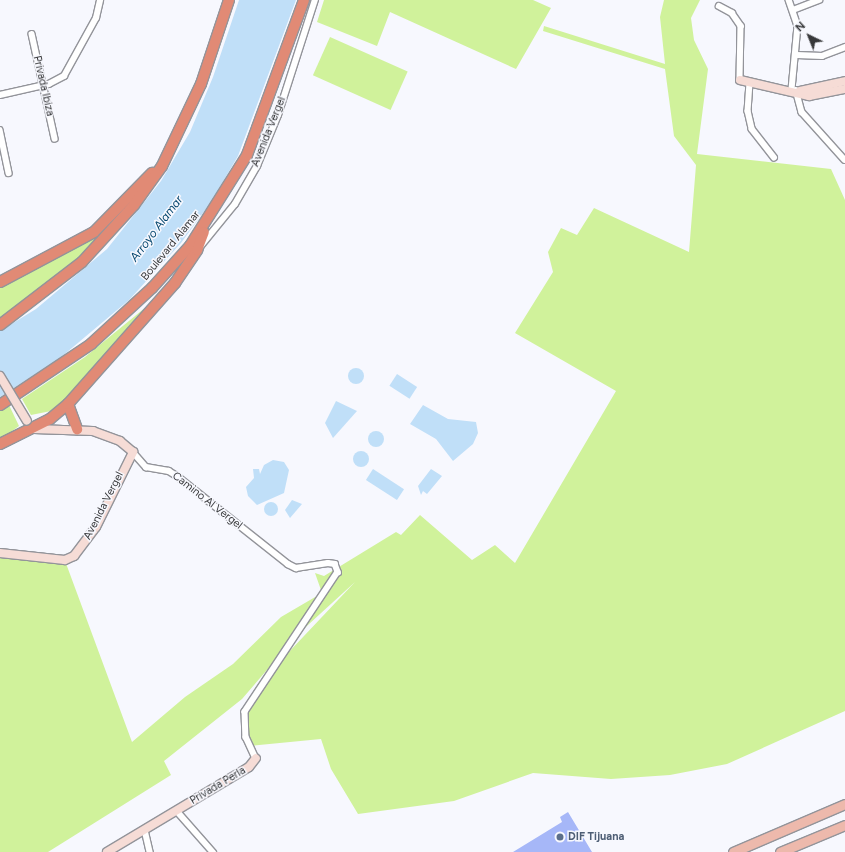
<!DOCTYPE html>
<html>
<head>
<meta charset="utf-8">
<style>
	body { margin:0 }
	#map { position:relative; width:845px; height:852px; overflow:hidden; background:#f7f8fe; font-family:Figtree,sans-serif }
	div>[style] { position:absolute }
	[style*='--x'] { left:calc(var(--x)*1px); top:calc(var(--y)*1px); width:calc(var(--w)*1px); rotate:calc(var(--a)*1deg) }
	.green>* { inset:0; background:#d0f29b; transform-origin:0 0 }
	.water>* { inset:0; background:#c0dff8; transform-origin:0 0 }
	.round { border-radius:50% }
	.building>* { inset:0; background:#a6b7f8 }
	.roads { filter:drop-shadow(1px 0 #93949a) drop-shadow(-1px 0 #93949a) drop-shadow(0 1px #93949a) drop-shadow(0 -1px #93949a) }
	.street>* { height:5.5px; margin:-2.75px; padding:0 2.75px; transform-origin:2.75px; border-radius:2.75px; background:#fff }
	.secondary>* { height:8px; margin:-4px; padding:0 4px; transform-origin:4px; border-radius:4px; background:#f6dcd6 }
	.primary>* { height:9px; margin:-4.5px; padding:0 4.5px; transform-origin:4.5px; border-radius:4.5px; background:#edb9ac }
	.highway>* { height:10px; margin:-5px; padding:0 5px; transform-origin:5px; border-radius:5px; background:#e18a75 }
	.bridges { filter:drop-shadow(1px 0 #93949a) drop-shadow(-1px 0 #93949a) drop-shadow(0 1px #93949a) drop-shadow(0 -1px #93949a) }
	.secondary-bridge>* { height:8px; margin:-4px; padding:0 4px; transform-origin:4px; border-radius:4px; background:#f6dcd6 }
	.dots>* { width:11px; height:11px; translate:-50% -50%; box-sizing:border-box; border:2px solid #f7f8fe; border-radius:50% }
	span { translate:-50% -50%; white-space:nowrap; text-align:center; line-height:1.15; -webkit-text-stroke:3px #f7f8fe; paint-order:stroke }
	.street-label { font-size:11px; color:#37383a }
	.service-label { font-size:11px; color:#4e5e75; font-weight:700 }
	.left { translate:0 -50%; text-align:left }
	.water-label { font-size:12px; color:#074870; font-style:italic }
	.north { position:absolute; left:789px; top:16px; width:40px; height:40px; -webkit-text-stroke:3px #f7f8fe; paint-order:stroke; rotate:317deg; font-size:11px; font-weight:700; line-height:16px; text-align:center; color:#37383a }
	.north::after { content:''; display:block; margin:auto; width:14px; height:18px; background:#37383a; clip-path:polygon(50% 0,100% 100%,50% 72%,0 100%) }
</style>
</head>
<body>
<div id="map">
	<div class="green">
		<i style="clip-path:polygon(324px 0,533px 0,551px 8px,516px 69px,390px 12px,377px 46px,317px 22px)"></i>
		<i style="clip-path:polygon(664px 0,700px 0,691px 18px,694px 40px,708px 69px,697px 154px,831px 169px,845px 200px,845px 711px,727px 764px,670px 775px,611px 779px,533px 773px,454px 801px,358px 814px,331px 769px,321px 739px,250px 746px,246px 712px,269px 673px,355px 582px,297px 635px,242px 699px,164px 761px,171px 775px,48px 852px,0 852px,0 551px,64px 558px,132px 742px,185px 697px,233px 664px,281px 617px,322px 593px,315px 573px,324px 576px,396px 532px,401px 535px,420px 515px,472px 560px,495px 545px,515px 563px,616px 391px,515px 333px,553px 272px,548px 252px,561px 228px,577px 235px,594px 208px,689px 252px,696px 165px,674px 136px,665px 69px,543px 31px,544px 26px,665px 64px,660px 17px)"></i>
		<i style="left:330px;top:37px;width:85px;height:42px;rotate:24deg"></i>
		<i style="clip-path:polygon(145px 183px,89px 251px,0 320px,0 285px,102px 230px)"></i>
		<i style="clip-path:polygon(146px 307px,63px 402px,51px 411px,31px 415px,22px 399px,85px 357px)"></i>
		<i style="clip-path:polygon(9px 405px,19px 426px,0 440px,0 411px)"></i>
	</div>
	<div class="water">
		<i style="clip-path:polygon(239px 0,296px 0,238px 156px,211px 202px,181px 243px,129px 300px,60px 358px,0 397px,0 331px,36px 309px,107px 249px,161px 181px,190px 132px,213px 77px)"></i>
		<i class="round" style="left:348px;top:368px;width:16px;height:16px"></i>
		<i style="left:397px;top:374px;width:24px;height:14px;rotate:33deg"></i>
		<i style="clip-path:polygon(336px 401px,357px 411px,333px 438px,325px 423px)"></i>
		<i style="clip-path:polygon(423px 405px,448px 419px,476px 422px,478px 433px,473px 444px,453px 461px,436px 439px,410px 424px)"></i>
		<i class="round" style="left:368px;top:431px;width:16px;height:16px"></i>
		<i class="round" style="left:353px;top:451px;width:16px;height:16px"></i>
		<i style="clip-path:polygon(273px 460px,284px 462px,289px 470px,284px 493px,257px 505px,248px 496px,246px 487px,254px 478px,253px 469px,259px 469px,260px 474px,264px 465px)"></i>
		<i style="left:373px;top:469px;width:37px;height:13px;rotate:33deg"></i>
		<i style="clip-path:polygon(431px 469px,442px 476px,427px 494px,423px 491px,421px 495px,418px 486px)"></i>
		<i style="clip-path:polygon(292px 500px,302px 504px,290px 518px,285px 510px)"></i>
		<i class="round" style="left:264px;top:502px;width:14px;height:14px"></i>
	</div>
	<div class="building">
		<i style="clip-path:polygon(568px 812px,592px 852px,513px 852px,562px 822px,560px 817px)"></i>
	</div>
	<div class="roads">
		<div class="street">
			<i style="--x:789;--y:0;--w:28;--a:71"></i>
			<i style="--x:798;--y:26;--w:63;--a:95.4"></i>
			<i style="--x:719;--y:6;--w:15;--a:28"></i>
			<i style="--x:732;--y:13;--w:16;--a:55"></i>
			<i style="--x:741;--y:26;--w:54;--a:91.1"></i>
			<i style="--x:793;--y:10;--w:28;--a:-21"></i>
			<i style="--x:32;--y:34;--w:107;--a:77.6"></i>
			<i style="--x:797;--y:55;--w:25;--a:2"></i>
			<i style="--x:822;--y:56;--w:25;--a:-21"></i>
			<i style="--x:750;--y:83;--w:28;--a:94"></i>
			<i style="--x:748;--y:111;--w:18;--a:77"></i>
			<i style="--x:752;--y:129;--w:36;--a:52"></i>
			<i style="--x:796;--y:90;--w:23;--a:75"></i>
			<i style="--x:802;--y:112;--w:64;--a:48.1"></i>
			<i style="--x:0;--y:95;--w:50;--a:-12.7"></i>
			<i style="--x:49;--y:84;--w:17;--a:-28"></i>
			<i style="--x:64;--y:76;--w:66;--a:-61.1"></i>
			<i style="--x:96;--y:18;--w:18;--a:-77"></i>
			<i style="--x:0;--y:130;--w:44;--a:78.2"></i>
			<i style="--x:200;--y:247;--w:55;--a:-50.9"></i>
			<i style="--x:235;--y:204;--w:44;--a:-59.9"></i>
			<i style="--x:257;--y:166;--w:55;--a:-67.6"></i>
			<i style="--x:278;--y:115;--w:121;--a:-72.2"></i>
			<i style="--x:133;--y:452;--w:20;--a:49"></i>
			<i style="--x:146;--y:467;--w:23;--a:10"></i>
			<i style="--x:169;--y:471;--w:9;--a:32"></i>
			<i style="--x:177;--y:476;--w:142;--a:38.4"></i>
			<i style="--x:288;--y:564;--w:9;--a:27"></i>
			<i style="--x:296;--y:568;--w:32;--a:-9"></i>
			<i style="--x:328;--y:563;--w:7;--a:8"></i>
			<i style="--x:335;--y:564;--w:9;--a:69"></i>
			<i style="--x:338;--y:572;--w:168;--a:123.6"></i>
			<i style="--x:245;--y:712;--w:25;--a:88"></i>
			<i style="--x:246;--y:737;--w:23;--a:65"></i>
			<i style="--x:177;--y:811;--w:55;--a:48.7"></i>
			<i style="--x:145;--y:830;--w:23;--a:77"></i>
		</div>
		<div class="secondary">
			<i style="--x:740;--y:80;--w:71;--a:13.1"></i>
			<i style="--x:809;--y:96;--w:37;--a:-11"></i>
			<i style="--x:800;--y:91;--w:46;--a:-12.5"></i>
			<i style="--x:0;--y:553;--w:65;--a:6.1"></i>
			<i style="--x:65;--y:560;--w:10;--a:-24"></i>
			<i style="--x:74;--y:556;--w:36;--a:-53"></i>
			<i style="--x:96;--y:527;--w:84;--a:-63.7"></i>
			<i style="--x:133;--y:452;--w:17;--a:-140"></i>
			<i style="--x:120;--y:441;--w:29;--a:-160"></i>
			<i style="--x:93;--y:431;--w:59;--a:-178.1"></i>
			<i style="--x:107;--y:852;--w:165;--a:-30.9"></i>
			<i style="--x:249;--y:767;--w:11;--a:-52"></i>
		</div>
		<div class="primary">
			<i style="--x:733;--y:852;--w:122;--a:-23.2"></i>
			<i style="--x:780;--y:852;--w:70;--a:-22.6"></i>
		</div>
		<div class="highway">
			<i style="--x:0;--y:282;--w:106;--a:-28"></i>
			<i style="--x:94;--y:232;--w:83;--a:-45.5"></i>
			<i style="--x:0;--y:325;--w:103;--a:-37.5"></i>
			<i style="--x:82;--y:262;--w:77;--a:-47.6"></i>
			<i style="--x:134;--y:205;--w:48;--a:-54.3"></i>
			<i style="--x:162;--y:166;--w:91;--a:-64.6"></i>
			<i style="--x:201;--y:84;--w:89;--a:-71.6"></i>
			<i style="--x:68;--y:404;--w:27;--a:70"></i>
			<i style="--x:0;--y:405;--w:110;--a:-33.8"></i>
			<i style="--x:91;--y:344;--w:83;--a:-42.6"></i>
			<i style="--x:152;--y:288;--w:57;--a:-47.9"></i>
			<i style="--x:190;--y:246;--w:107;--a:-57.9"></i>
			<i style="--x:247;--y:155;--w:165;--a:-69.8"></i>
			<i style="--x:0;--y:444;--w:56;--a:-26.6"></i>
			<i style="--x:50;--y:419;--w:23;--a:-40"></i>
			<i style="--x:68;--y:404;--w:162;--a:-48.5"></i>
			<i style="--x:175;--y:283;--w:40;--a:-56"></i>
			<i style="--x:197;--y:250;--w:19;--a:-69"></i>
		</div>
	</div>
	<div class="bridges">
		<div class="secondary-bridge">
			<i style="--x:0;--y:376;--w:52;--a:59"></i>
		</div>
	</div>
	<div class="dots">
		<i style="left:560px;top:837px;background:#5c6f8a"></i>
	</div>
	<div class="street-label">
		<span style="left:43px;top:86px;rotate:77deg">Privada Ibiza</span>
		<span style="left:269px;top:132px;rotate:-68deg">Avenida Vergel</span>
		<span style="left:171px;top:246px;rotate:-51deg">Boulevard Alamar</span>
		<span style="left:207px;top:501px;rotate:38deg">Camino Al Vergel</span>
		<span style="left:104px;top:506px;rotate:-63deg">Avenida Vergel</span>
		<span style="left:218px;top:786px;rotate:-31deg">Privada Perla</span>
	</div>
	<div class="service-label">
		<span class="left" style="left:568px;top:837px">DIF Tijuana</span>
	</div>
	<div class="water-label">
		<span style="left:157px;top:229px;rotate:-53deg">Arroyo Alamar</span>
	</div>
	<div class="north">N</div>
</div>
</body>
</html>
